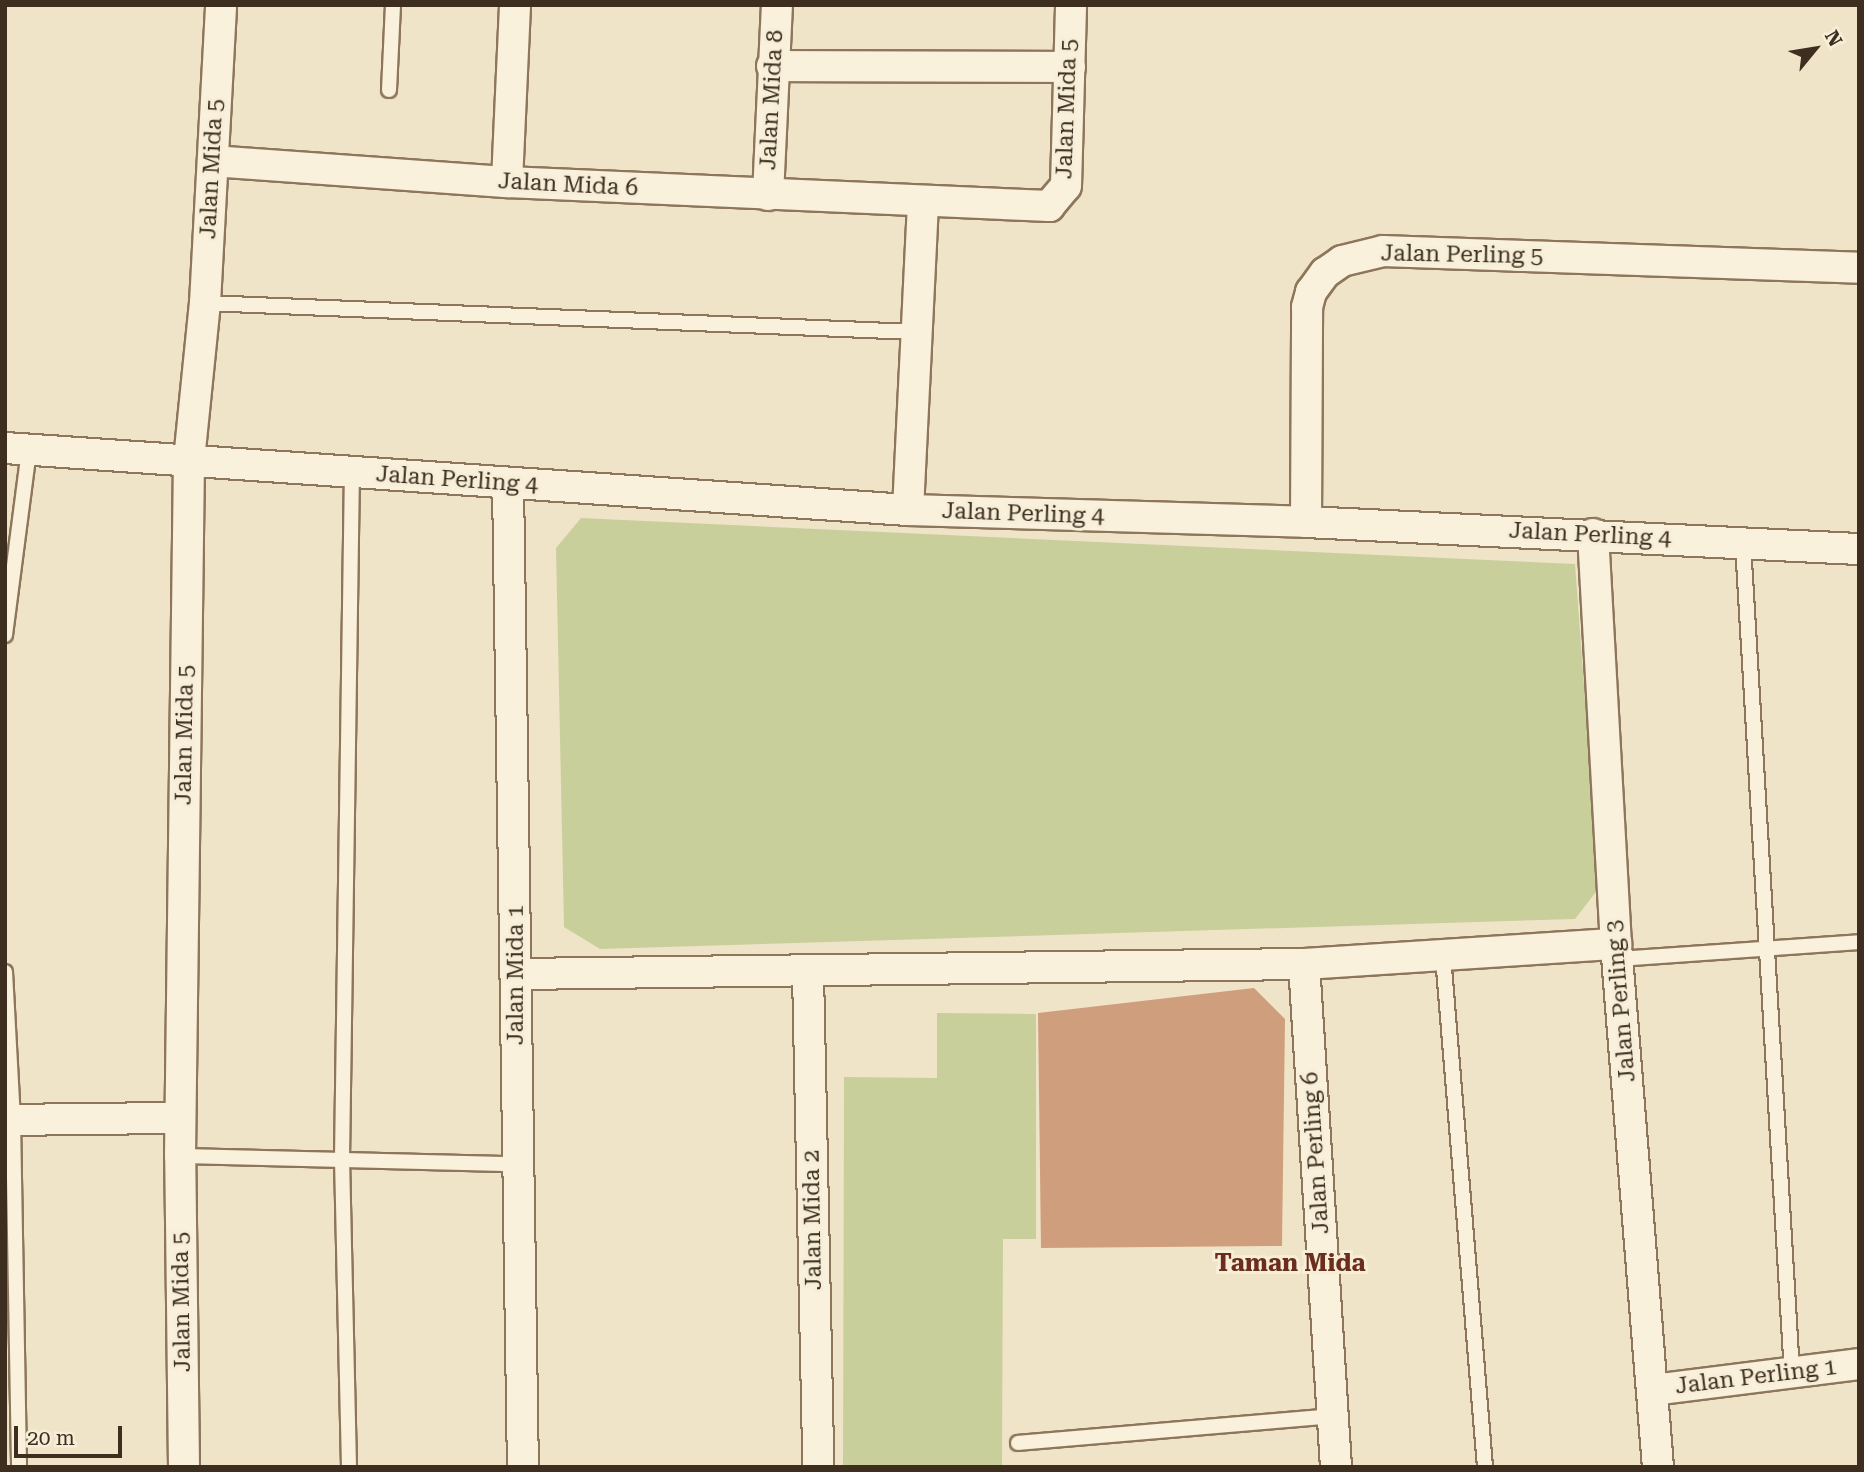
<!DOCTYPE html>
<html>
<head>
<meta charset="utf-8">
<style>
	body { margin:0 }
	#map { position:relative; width:1864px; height:1472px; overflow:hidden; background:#f0e4c8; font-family:"Roboto Serif",serif }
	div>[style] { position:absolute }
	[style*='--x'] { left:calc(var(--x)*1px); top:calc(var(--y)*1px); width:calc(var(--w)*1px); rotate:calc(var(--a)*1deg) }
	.green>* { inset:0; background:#c9cf9b }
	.building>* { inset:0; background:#cf9f7d }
	.roads { filter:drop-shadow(2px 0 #8d765c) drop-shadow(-2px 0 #8d765c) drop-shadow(0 2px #8d765c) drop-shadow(0 -2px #8d765c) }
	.lane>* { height:14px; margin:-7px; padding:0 7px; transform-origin:7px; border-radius:7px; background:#faf1dc }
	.street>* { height:30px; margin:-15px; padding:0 15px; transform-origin:15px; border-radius:15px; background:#faf1dc }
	span { translate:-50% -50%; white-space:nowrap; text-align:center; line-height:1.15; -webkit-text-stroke:6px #f7eed8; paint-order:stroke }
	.street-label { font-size:23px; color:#3d2e20 }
	.neighbourhood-label { font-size:24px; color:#6b2e1e; font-weight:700 }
	.frame { position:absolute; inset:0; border:7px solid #3d2e20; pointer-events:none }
	.north { position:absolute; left:1780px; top:14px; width:70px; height:70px; -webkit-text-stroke:5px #f7eed8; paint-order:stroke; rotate:60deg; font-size:19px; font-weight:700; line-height:28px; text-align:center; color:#3d2e20 }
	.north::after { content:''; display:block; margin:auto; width:24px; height:32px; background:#3d2e20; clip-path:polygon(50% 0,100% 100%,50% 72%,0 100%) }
	.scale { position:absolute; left:14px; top:1426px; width:108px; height:32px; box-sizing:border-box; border:4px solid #3d2e20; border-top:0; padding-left:9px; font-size:21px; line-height:24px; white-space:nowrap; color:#3d2e20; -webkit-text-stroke:5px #f7eed8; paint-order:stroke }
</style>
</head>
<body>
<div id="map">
	<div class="green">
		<i style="clip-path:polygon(581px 518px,1575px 564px,1599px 888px,1575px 919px,600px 949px,564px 927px,556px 548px)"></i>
		<i style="clip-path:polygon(937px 1013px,1036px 1014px,1036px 1239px,1003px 1239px,1002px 1467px,843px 1467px,844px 1077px,937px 1078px)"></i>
	</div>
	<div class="building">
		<i style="clip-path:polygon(1254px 988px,1285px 1019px,1282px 1246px,1041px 1248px,1038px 1013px)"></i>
	</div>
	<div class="roads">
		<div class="lane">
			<i style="--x:389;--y:90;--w:85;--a:-87.3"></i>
			<i style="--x:205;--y:303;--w:712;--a:2.34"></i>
			<i style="--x:1743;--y:544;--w:830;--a:86.62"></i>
			<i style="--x:5;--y:635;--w:187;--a:-82.6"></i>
			<i style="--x:1443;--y:956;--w:513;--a:85.3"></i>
			<i style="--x:1618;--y:959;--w:242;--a:-4"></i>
			<i style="--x:5;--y:972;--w:148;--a:86.9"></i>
			<i style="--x:13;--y:1120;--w:347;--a:89"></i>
			<i style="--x:180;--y:1156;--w:337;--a:1.4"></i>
			<i style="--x:1018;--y:1443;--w:316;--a:-4.9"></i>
			<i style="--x:349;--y:1467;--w:308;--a:-91.3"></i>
			<i style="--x:342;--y:1159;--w:687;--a:-89.17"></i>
		</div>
		<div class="street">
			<i style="--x:772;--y:66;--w:298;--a:0.2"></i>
			<i style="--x:213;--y:161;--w:295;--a:4.1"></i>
			<i style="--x:507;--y:182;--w:543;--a:2.54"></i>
			<i style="--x:1049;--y:206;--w:26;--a:-50"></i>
			<i style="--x:1066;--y:186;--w:181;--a:-88.4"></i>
			<i style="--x:507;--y:182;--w:177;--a:-87.4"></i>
			<i style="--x:768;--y:195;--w:190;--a:-87.3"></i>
			<i style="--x:5;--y:448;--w:905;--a:3.93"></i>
			<i style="--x:908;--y:510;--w:398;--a:1.7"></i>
			<i style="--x:1306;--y:522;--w:554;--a:2.8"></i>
			<i style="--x:508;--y:484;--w:983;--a:89.13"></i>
			<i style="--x:908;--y:510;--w:308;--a:-87.2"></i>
			<i style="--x:1306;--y:522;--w:215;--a:-89.7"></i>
			<i style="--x:1307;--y:307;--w:16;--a:-75"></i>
			<i style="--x:1311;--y:292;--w:24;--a:-54"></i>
			<i style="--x:1325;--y:273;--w:21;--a:-35"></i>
			<i style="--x:1342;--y:261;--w:42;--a:-13.7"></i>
			<i style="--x:1383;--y:251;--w:476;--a:2"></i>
			<i style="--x:1593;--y:534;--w:411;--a:86.8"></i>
			<i style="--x:1616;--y:944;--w:525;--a:85.41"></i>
			<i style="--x:1304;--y:964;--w:504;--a:86.36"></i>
			<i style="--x:808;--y:973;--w:494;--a:88.8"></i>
			<i style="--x:517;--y:974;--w:787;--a:-0.73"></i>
			<i style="--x:1304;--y:964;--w:313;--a:-3.7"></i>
			<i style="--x:5;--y:1120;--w:175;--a:-0.7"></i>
			<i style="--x:1653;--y:1390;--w:208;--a:-7.2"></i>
			<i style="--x:184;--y:1467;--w:311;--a:-90.7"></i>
			<i style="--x:180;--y:1156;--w:696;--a:-89.26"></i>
			<i style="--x:189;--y:460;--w:158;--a:-84.2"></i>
			<i style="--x:205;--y:303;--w:298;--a:-86.9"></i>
		</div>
	</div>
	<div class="street-label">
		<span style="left:772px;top:100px;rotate:-87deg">Jalan Mida 8</span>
		<span style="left:1067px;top:109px;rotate:-88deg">Jalan Mida 5</span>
		<span style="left:212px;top:169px;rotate:-87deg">Jalan Mida 5</span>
		<span style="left:568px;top:185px;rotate:3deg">Jalan Mida 6</span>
		<span style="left:1462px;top:255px;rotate:1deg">Jalan Perling 5</span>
		<span style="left:457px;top:480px;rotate:4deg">Jalan Perling 4</span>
		<span style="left:1023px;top:514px;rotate:2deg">Jalan Perling 4</span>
		<span style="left:1590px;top:535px;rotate:3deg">Jalan Perling 4</span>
		<span style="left:185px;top:735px;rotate:-89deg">Jalan Mida 5</span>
		<span style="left:516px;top:975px;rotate:-90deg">Jalan Mida 1</span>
		<span style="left:1621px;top:1001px;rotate:-95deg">Jalan Perling 3</span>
		<span style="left:1316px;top:1153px;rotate:-94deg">Jalan Perling 6</span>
		<span style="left:813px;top:1220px;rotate:-91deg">Jalan Mida 2</span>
		<span style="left:182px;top:1302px;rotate:-91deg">Jalan Mida 5</span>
		<span style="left:1756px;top:1377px;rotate:-7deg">Jalan Perling 1</span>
	</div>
	<div class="neighbourhood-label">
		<span style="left:1290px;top:1264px">Taman Mida</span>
	</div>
	<div class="frame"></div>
	<div class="north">N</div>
	<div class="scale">20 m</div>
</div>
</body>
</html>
